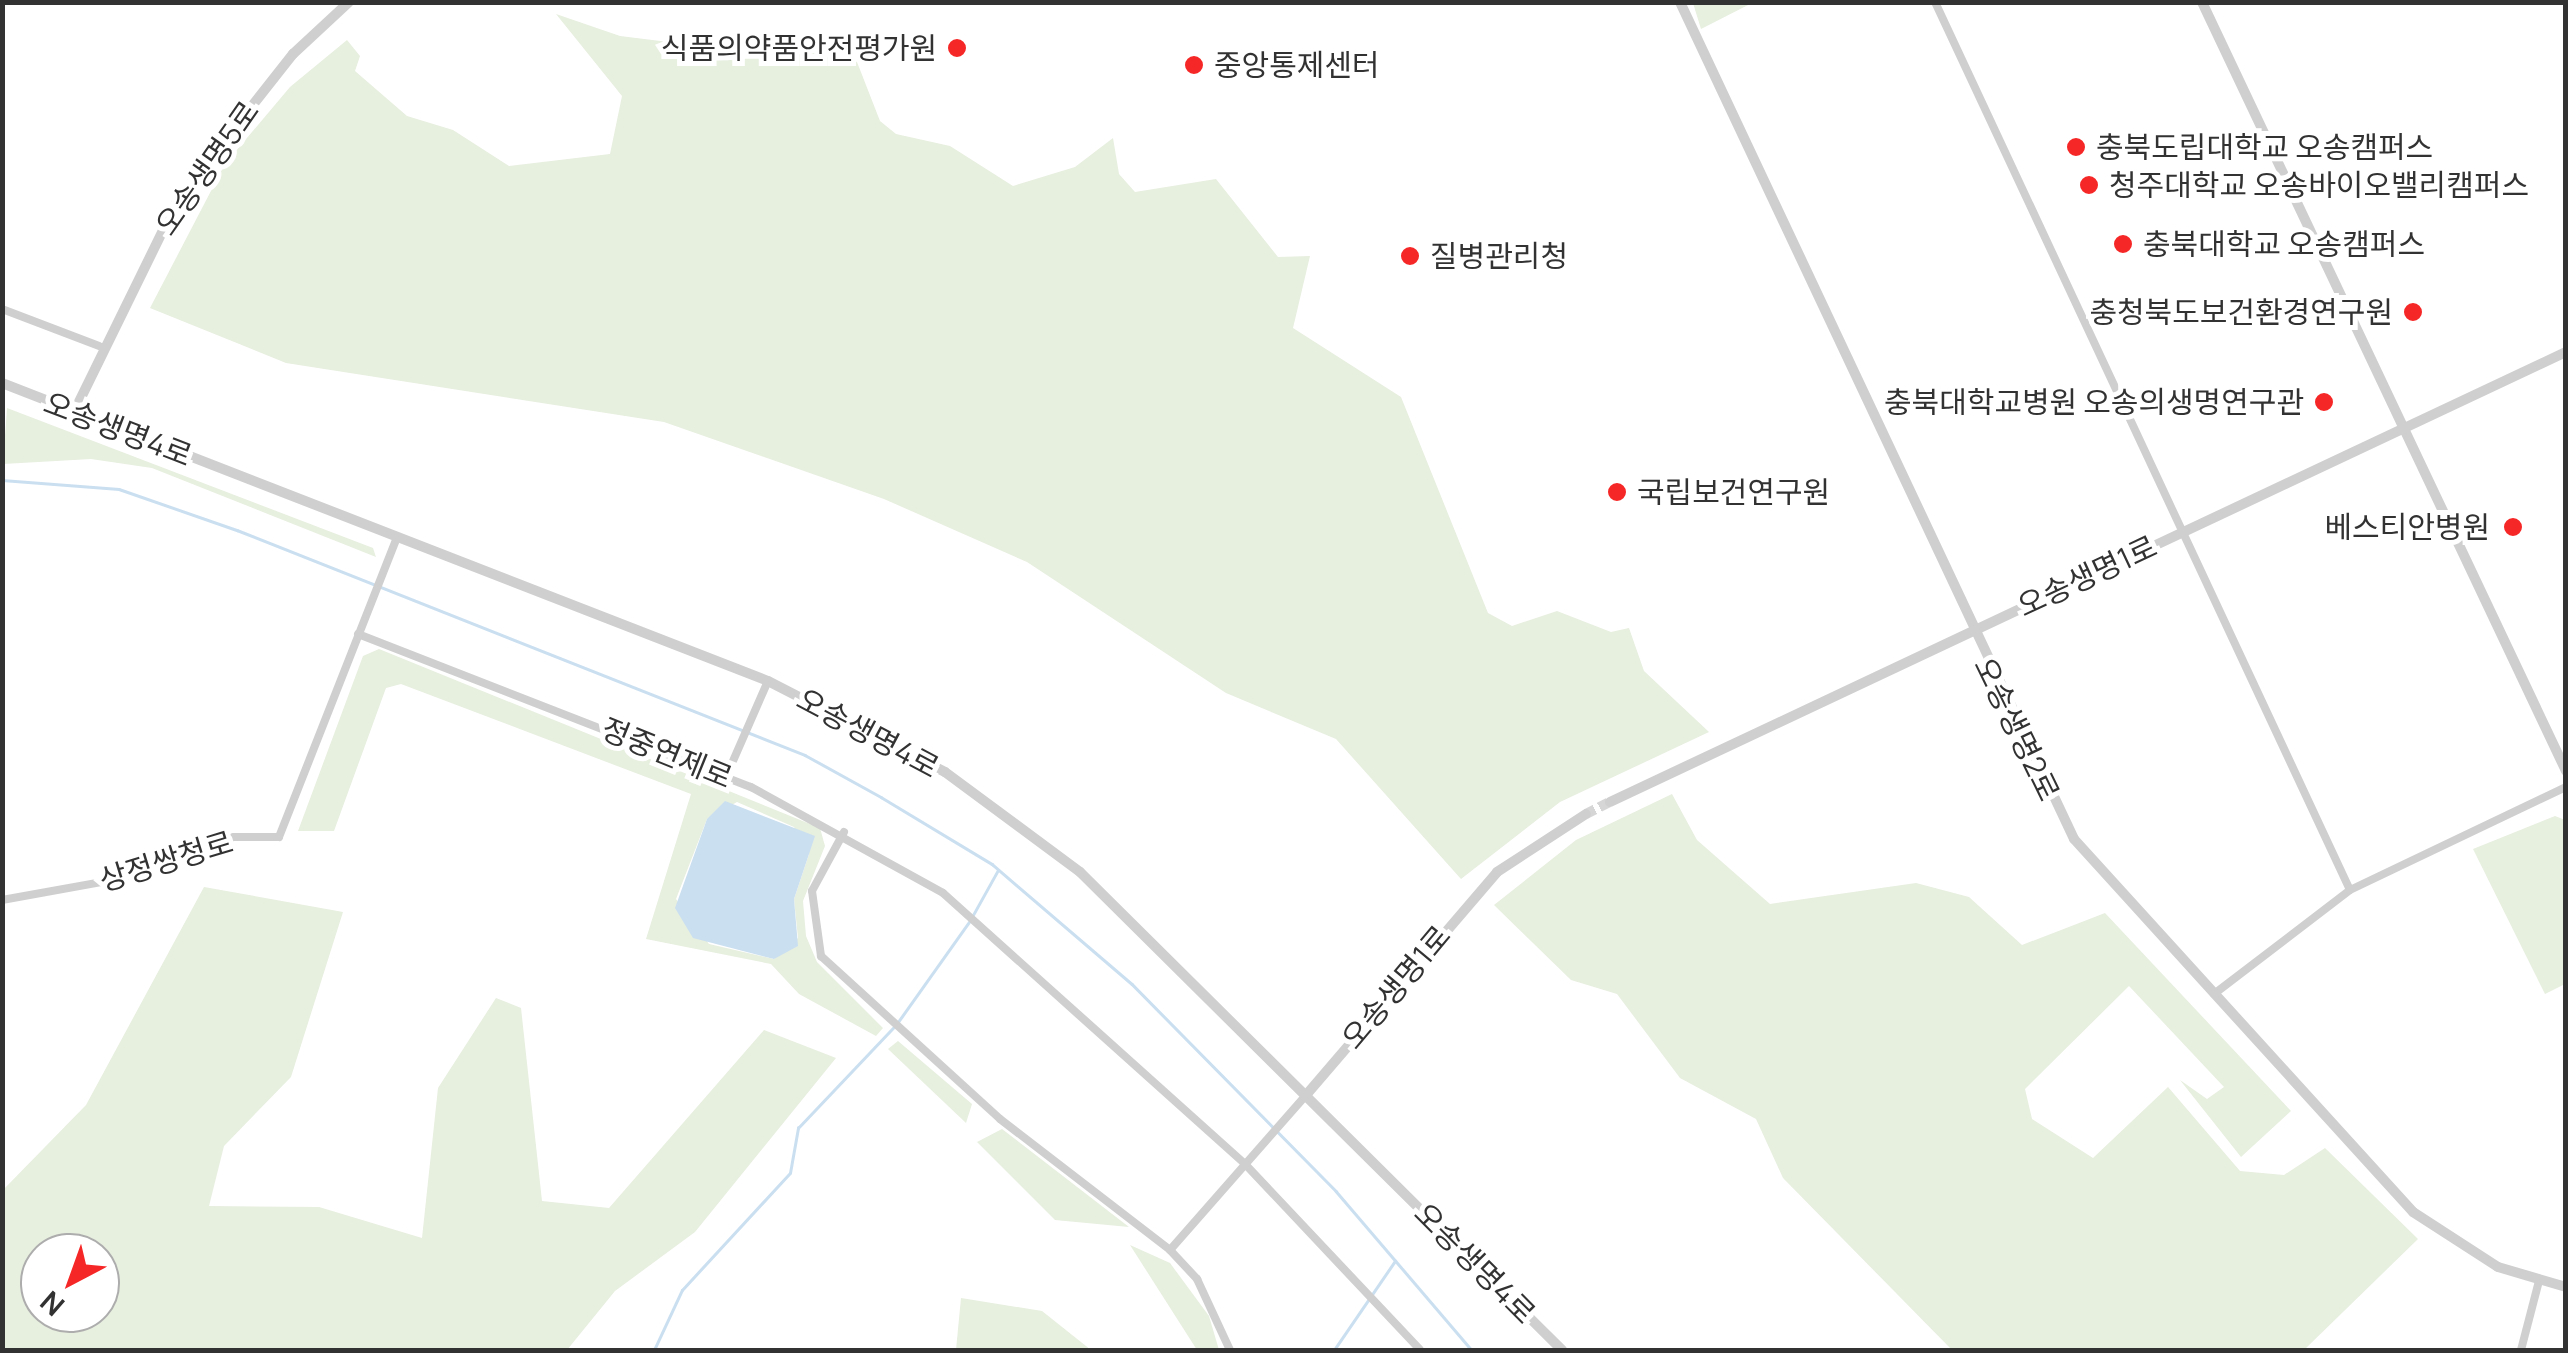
<!DOCTYPE html>
<html>
<head>
<meta charset="utf-8">
<style>
	body { margin:0 }
	#map { position:relative; width:2568px; height:1353px; overflow:hidden; background:#fff; font-family:Manrope,"Noto Sans KR",sans-serif }
	div>[style] { position:absolute }
	[style*='--x'] { left:calc(var(--x)*1px); top:calc(var(--y)*1px); width:calc(var(--w)*1px); rotate:calc(var(--a)*1deg) }
	.green>* { inset:0; background:#e7efdf }
	.water>* { inset:0; background:#cadff0 }
	.stream>* { height:2.5px; margin:-1.25px; padding:0 1.25px; transform-origin:1.25px; border-radius:1.25px; background:#cadff0 }
	.tertiary-tunnel>* { height:10px; margin-top:-5px; transform-origin:0; background:repeating-linear-gradient(90deg,#d6d6d6 0 10px,transparent 0 15px) }
	.minor>* { height:8px; margin:-4px; padding:0 4px; transform-origin:4px; border-radius:4px; background:#cfcfcf }
	.tertiary>* { height:10px; margin:-5px; padding:0 5px; transform-origin:5px; border-radius:5px; background:#cfcfcf }
	.dots>* { width:28px; height:28px; translate:-50% -50%; box-sizing:border-box; border:5px solid #fff; border-radius:50% }
	span { translate:-50% -50%; white-space:nowrap; text-align:center; line-height:1.15; -webkit-text-stroke:10px #fff; paint-order:stroke }
	.poi-label { font-size:30px; color:#323232 }
	.right { translate:-100% -50%; text-align:right }
	.left { translate:0 -50%; text-align:left }
	.street-label { font-size:30px; color:#323232 }
	.frame { position:absolute; inset:0; border:5px solid #323232; pointer-events:none }
	.north { position:absolute; left:20px; top:1233px; width:100px; height:100px; box-sizing:border-box; background:#fff; border:2px solid #adadad; border-radius:50%; rotate:221deg; font-size:28px; font-weight:700; line-height:40px; text-align:center; color:#323232 }
	.north::after { content:''; display:block; margin:auto; width:35px; height:45px; background:#f62827; clip-path:polygon(50% 0,100% 100%,50% 72%,0 100%) }
</style>
</head>
<body>
<div id="map">
	<div class="green">
		<i style="clip-path:polygon(1693px 3px,1693px 2px,1752px 3px,1701px 29px)"></i>
		<i style="clip-path:polygon(556px 14px,620px 36px,733px 50px,781px 41px,826px 47px,857px 62px,880px 121px,896px 134px,950px 146px,1013px 186px,1075px 167px,1113px 138px,1119px 174px,1135px 192px,1216px 179px,1278px 257px,1310px 256px,1293px 328px,1401px 397px,1488px 613px,1512px 626px,1557px 611px,1611px 632px,1629px 628px,1644px 671px,1709px 732px,1560px 802px,1461px 879px,1336px 739px,1226px 693px,1027px 562px,884px 499px,664px 422px,286px 363px,150px 308px,225px 164px,290px 87px,347px 40px,360px 56px,355px 71px,407px 116px,453px 130px,509px 166px,610px 154px,622px 96px)"></i>
		<i style="clip-path:polygon(7px 408px,373px 548px,376px 557px,152px 468px,91px 459px,3px 464px)"></i>
		<i style="clip-path:polygon(evenodd,379px 649px,820px 828px,825px 846px,803px 901px,806px 936px,817px 962px,883px 1028px,876px 1036px,799px 994px,771px 964px,646px 939px,691px 794px,401px 684px,386px 688px,334px 831px,298px 831px,363px 656px,379px 649px,737px 802px,794px 827px,809px 854px,794px 899px,798px 938px,774px 959px,709px 944px,676px 899px,707px 819px,737px 802px)"></i>
		<i style="clip-path:polygon(1672px 794px,1697px 840px,1770px 904px,1916px 883px,1969px 897px,2022px 945px,2105px 913px,2291px 1111px,2241px 1157px,2180px 1080px,2207px 1099px,2224px 1087px,2129px 986px,2025px 1089px,2032px 1119px,2093px 1158px,2168px 1087px,2240px 1171px,2284px 1175px,2325px 1148px,2418px 1239px,2304px 1350px,1952px 1350px,1783px 1178px,1756px 1119px,1680px 1078px,1617px 994px,1571px 980px,1494px 905px,1576px 840px)"></i>
		<i style="clip-path:polygon(2555px 816px,2565px 820px,2565px 984px,2545px 994px,2473px 849px)"></i>
		<i style="clip-path:polygon(evenodd,204px 887px,343px 912px,291px 1077px,224px 1146px,209px 1206px,319px 1207px,422px 1238px,438px 1088px,496px 998px,521px 1008px,542px 1201px,609px 1208px,764px 1030px,836px 1058px,695px 1232px,615px 1291px,567px 1350px,3px 1350px,3px 1190px,86px 1105px,204px 887px,40px 1253px,100px 1253px,100px 1313px,40px 1313px,40px 1253px)"></i>
		<i style="clip-path:polygon(898px 1041px,972px 1104px,966px 1123px,888px 1049px)"></i>
		<i style="clip-path:polygon(1002px 1129px,1129px 1227px,1055px 1220px,977px 1142px)"></i>
		<i style="clip-path:polygon(1130px 1245px,1170px 1263px,1209px 1316px,1219px 1350px,1197px 1350px)"></i>
		<i style="clip-path:polygon(961px 1298px,1042px 1311px,1091px 1350px,956px 1350px)"></i>
	</div>
	<div class="water">
		<i style="clip-path:polygon(725px 801px,815px 836px,794px 899px,798px 946px,774px 959px,693px 938px,675px 908px,707px 819px)"></i>
	</div>
	<div class="stream">
		<i style="--x:2;--y:480;--w:117;--a:4.4"></i>
		<i style="--x:119;--y:489;--w:125;--a:19.2"></i>
		<i style="--x:237;--y:530;--w:611;--a:21.61"></i>
		<i style="--x:805;--y:755;--w:87;--a:28.9"></i>
		<i style="--x:881;--y:797;--w:130;--a:31.1"></i>
		<i style="--x:992;--y:864;--w:184;--a:40.6"></i>
		<i style="--x:1132;--y:984;--w:291;--a:45.4"></i>
		<i style="--x:1336;--y:1191;--w:209;--a:49.5"></i>
		<i style="--x:973;--y:915;--w:51;--a:-60.9"></i>
		<i style="--x:898;--y:1022;--w:123;--a:-54.6"></i>
		<i style="--x:654;--y:1350;--w:66;--a:-65"></i>
		<i style="--x:682;--y:1290;--w:159;--a:-47.3"></i>
		<i style="--x:790;--y:1173;--w:46;--a:-79.9"></i>
		<i style="--x:798;--y:1128;--w:138;--a:-46.5"></i>
		<i style="--x:1334;--y:1350;--w:108;--a:-55.6"></i>
	</div>
	<div class="tertiary-tunnel">
		<i style="--x:1586;--y:814;--w:27;--a:-27"></i>
	</div>
	<div class="minor">
		<i style="--x:1935;--y:2;--w:980;--a:64.95"></i>
		<i style="--x:2;--y:309;--w:104;--a:20.9"></i>
		<i style="--x:358;--y:634;--w:422;--a:21.3"></i>
		<i style="--x:751;--y:787;--w:219;--a:28.9"></i>
		<i style="--x:943;--y:893;--w:406;--a:41.9"></i>
		<i style="--x:1245;--y:1164;--w:255;--a:46.7"></i>
		<i style="--x:726;--y:777;--w:105;--a:-66.4"></i>
		<i style="--x:844;--y:832;--w:67;--a:118.5"></i>
		<i style="--x:812;--y:891;--w:66;--a:82.1"></i>
		<i style="--x:821;--y:956;--w:242;--a:42.3"></i>
		<i style="--x:1000;--y:1119;--w:215;--a:37.6"></i>
		<i style="--x:1170;--y:1250;--w:40;--a:47"></i>
		<i style="--x:1197;--y:1279;--w:78;--a:65.1"></i>
		<i style="--x:2;--y:900;--w:119;--a:-10.2"></i>
		<i style="--x:119;--y:879;--w:122;--a:-20.1"></i>
		<i style="--x:234;--y:837;--w:45;--a:0"></i>
		<i style="--x:279;--y:837;--w:321;--a:-68.5"></i>
		<i style="--x:2214;--y:994;--w:171;--a:-37.4"></i>
		<i style="--x:2350;--y:890;--w:239;--a:-25.5"></i>
		<i style="--x:1170;--y:1250;--w:208;--a:-48.7"></i>
		<i style="--x:2521;--y:1350;--w:71;--a:-75.4"></i>
	</div>
	<div class="tertiary">
		<i style="--x:1680;--y:2;--w:925;--a:64.79"></i>
		<i style="--x:2074;--y:839;--w:504;--a:47.73"></i>
		<i style="--x:2413;--y:1212;--w:101;--a:32.9"></i>
		<i style="--x:2498;--y:1267;--w:71;--a:16.4"></i>
		<i style="--x:2202;--y:2;--w:851;--a:64.67"></i>
		<i style="--x:2;--y:383;--w:822;--a:21.26"></i>
		<i style="--x:768;--y:681;--w:199;--a:27.2"></i>
		<i style="--x:945;--y:772;--w:168;--a:36.5"></i>
		<i style="--x:1080;--y:872;--w:679;--a:44.76"></i>
		<i style="--x:74;--y:412;--w:236;--a:-63.9"></i>
		<i style="--x:178;--y:200;--w:186;--a:-51.8"></i>
		<i style="--x:293;--y:54;--w:76;--a:-42.9"></i>
		<i style="--x:1610;--y:802;--w:1057;--a:-25.21"></i>
		<i style="--x:1307;--y:1094;--w:292;--a:-49.4"></i>
		<i style="--x:1497;--y:872;--w:106;--a:-33.1"></i>
	</div>
	<div class="dots">
		<i style="left:957px;top:48px;background:#f62827"></i>
		<i style="left:1194px;top:65px;background:#f62827"></i>
		<i style="left:2076px;top:147px;background:#f62827"></i>
		<i style="left:2089px;top:185px;background:#f62827"></i>
		<i style="left:2123px;top:244px;background:#f62827"></i>
		<i style="left:1410px;top:256px;background:#f62827"></i>
		<i style="left:2413px;top:312px;background:#f62827"></i>
		<i style="left:2324px;top:402px;background:#f62827"></i>
		<i style="left:1617px;top:492px;background:#f62827"></i>
		<i style="left:2513px;top:527px;background:#f62827"></i>
	</div>
	<div class="poi-label">
		<span class="right" style="left:937px;top:48px">식품의약품안전평가원</span>
		<span class="left" style="left:1214px;top:65px">중앙통제센터</span>
		<span class="left" style="left:2096px;top:147px">충북도립대학교 오송캠퍼스</span>
		<span class="left" style="left:2109px;top:185px">청주대학교 오송바이오밸리캠퍼스</span>
		<span class="left" style="left:2143px;top:244px">충북대학교 오송캠퍼스</span>
		<span class="left" style="left:1430px;top:256px">질병관리청</span>
		<span class="right" style="left:2393px;top:312px">충청북도보건환경연구원</span>
		<span class="right" style="left:2304px;top:402px">충북대학교병원 오송의생명연구관</span>
		<span class="left" style="left:1637px;top:492px">국립보건연구원</span>
		<span class="right" style="left:2490px;top:527px">베스티안병원</span>
	</div>
	<div class="street-label">
		<span style="left:207px;top:168px;rotate:-55deg">오송생명5로</span>
		<span style="left:118px;top:429px;rotate:21deg">오송생명4로</span>
		<span style="left:2087px;top:576px;rotate:-25deg">오송생명1로</span>
		<span style="left:2017px;top:729px;rotate:64deg">오송생명2로</span>
		<span style="left:868px;top:733px;rotate:28deg">오송생명4로</span>
		<span style="left:667px;top:753px;rotate:22deg">정중연제로</span>
		<span style="left:166px;top:861px;rotate:-17deg">상정쌍청로</span>
		<span style="left:1396px;top:987px;rotate:-50deg">오송생명1로</span>
		<span style="left:1475px;top:1263px;rotate:45deg">오송생명4로</span>
	</div>
	<div class="frame"></div>
	<div class="north">N</div>
</div>
</body>
</html>
